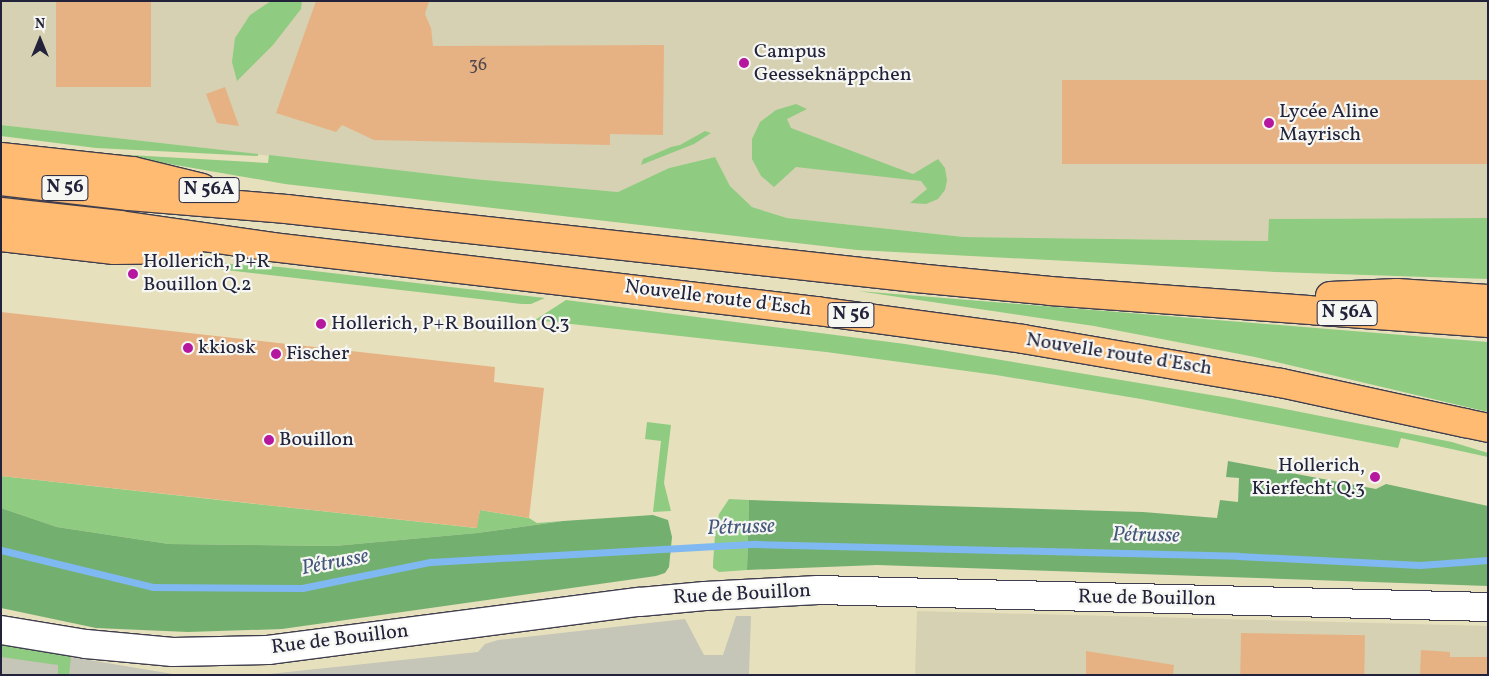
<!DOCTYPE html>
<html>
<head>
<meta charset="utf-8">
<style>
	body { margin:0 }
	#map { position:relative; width:1489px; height:676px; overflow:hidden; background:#e7e0bd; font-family:Vollkorn,serif }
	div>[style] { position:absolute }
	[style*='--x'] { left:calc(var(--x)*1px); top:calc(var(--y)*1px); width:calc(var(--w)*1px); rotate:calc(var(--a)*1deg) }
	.built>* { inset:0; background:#d6d1b2 }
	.industrial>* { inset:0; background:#c5c5b8 }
	.green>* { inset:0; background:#8fcc82 }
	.forest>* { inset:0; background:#73b070 }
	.stream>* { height:7px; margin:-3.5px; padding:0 3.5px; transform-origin:3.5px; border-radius:3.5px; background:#80b9f1 }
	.building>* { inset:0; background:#e6b283; transform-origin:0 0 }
	.roads { filter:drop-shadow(1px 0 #403e4e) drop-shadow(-1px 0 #403e4e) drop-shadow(0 1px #403e4e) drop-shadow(0 -1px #403e4e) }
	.minor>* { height:28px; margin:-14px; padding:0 14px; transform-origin:14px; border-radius:14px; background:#fff }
	.major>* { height:28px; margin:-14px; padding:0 14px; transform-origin:14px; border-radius:14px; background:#ffbb71 }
	.highway>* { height:28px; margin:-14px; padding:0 14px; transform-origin:14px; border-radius:14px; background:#ffbb71 }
	.dots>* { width:14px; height:14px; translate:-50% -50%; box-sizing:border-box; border:2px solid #f6f6f2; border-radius:50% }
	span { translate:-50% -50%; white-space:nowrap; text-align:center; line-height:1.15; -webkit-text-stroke:4.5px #f6f6f2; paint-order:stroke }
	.number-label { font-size:18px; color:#53464d }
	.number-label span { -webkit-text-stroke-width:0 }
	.shield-label span { padding:1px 4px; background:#f6f6f2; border:1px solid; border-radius:4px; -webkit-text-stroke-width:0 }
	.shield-label { font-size:19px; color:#22223b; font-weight:700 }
	.poi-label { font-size:20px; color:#22223b }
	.left { translate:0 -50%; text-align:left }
	.right { translate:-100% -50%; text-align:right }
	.street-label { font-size:20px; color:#22223b }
	.water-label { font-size:21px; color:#43577b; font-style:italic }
	.frame { position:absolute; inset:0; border:2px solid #22223b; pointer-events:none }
	.north { position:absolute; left:15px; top:15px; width:50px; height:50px; -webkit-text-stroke:4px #f6f6f2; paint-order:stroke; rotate:0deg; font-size:14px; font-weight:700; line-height:20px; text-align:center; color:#22223b }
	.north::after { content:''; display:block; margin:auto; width:18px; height:22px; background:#22223b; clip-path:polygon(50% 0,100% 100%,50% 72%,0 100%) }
</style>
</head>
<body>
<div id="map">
	<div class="built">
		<i style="clip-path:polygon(1px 1px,1488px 1px,1488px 218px,1270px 219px,1269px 241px,964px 237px,787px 218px,752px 207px,730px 186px,715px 157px,669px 168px,618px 192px,474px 179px,1px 125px)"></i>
		<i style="clip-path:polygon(917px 611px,1488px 626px,1488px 675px,915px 675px)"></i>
	</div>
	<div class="industrial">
		<i style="clip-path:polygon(736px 616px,751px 616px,749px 675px,1px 675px,1px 639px,71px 657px,173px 674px,269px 674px,478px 652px,485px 644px,498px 640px,685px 619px,704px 655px,723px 655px)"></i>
	</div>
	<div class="green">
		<i style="clip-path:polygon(271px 1px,302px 1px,301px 9px,273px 45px,237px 81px,232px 62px,235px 38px,250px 15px)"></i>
		<i style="clip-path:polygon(796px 104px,807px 109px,787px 119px,791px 128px,913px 174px,938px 159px,945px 168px,947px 180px,945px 190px,938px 199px,926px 204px,910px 203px,927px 189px,921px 181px,796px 167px,774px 187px,761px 176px,752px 159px,752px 139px,760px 122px,776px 110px)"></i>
		<i style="clip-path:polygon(1px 125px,258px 154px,258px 156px,96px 148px,1px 136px)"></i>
		<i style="clip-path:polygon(705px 131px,711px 133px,694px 144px,641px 165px,643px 159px,671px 147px,680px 145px)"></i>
		<i style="clip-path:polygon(112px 154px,268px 163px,269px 155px,474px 179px,618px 192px,669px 168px,715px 157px,730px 186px,752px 207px,787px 218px,964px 237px,1268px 241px,1269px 219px,1488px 218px,1488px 279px,1275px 272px,857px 250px,285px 184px)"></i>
		<i style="clip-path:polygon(96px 255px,280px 267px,545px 298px,531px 304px,522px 304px)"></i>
		<i style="clip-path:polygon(858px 291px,1488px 342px,1488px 412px,1255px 357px,1094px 326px)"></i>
		<i style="clip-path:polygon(566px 300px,905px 344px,1229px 398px,1452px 442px,1488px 453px,1488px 457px,1401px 438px,1398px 448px,1141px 399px,996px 375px,826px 352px,535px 320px)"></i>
		<i style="clip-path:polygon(647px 422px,671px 425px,664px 483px,671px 511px,653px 512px,661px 441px,645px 439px)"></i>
		<i style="clip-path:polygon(1px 476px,476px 528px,480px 510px,529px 518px,537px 523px,563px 521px,477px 533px,334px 546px,169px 544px,57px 527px,1px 508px)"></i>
		<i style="clip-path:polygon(729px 499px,749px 500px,747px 570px,719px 572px,713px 568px,713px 564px,715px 534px,719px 514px)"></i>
		<i style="clip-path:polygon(1px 639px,71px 657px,69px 675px,58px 675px,58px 665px,1px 657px)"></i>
	</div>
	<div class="forest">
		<i style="clip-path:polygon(1228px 461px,1376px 489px,1386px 484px,1488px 506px,1488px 586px,877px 565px,747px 570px,749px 500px,1143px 512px,1217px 518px,1220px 500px,1238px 502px,1239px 478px,1226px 477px)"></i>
		<i style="clip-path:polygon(1px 508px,57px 527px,169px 544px,334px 546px,477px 533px,563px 521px,653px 515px,668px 520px,672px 537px,669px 567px,665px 573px,656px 576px,282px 629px,188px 632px,96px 628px,1px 608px)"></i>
	</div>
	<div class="stream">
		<i style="--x:1;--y:550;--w:156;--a:13.7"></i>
		<i style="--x:153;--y:587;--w:149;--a:0.4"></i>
		<i style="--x:302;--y:588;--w:131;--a:-11.5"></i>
		<i style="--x:430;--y:562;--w:326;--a:-3.2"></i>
		<i style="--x:756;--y:544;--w:482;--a:1.4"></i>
		<i style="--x:1238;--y:556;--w:182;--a:2.8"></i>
		<i style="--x:1420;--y:565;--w:68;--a:-4.2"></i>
	</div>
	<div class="building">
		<i style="left:56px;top:1px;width:95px;height:86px"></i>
		<i style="clip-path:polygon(316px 1px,429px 1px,425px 14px,431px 28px,433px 46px,664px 45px,663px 135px,610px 134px,610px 145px,374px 140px,342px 125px,336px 132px,276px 113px)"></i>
		<i style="left:1062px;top:80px;width:426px;height:84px"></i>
		<i style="clip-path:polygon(225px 87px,239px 126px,217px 123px,206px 94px)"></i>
		<i style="clip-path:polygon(1px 312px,495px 367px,494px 382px,544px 388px,529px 518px,480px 510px,477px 528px,1px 476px)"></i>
		<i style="left:1241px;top:633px;width:124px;height:42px;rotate:1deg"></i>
		<i style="clip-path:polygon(1421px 650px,1450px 652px,1450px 657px,1488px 657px,1488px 675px,1420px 675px)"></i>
		<i style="clip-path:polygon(1086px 651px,1174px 665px,1173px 675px,1086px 675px)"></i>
	</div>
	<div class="roads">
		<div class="minor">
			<i style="--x:1;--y:630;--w:86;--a:9.4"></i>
			<i style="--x:86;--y:644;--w:87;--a:5.3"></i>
			<i style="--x:173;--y:652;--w:95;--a:-1.2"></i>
			<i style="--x:268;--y:650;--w:375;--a:-7.4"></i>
			<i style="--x:640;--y:602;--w:65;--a:-5.3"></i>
			<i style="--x:705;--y:596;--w:113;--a:-3"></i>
			<i style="--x:818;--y:590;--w:670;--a:1.45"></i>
		</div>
		<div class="major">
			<i style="--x:1465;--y:423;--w:24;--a:12"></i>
		</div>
		<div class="highway">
			<i style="--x:1;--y:157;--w:133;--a:6.1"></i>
			<i style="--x:133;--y:171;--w:71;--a:13.8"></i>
			<i style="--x:1;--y:181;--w:129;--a:6.7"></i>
			<i style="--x:129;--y:196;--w:158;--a:4.7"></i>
			<i style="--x:286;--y:209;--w:634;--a:6.25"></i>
			<i style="--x:916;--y:278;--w:135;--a:5.5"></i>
			<i style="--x:1050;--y:291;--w:439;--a:4.2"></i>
			<i style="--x:1;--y:212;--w:120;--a:6.2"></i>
			<i style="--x:120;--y:225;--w:154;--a:8.2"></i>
			<i style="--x:272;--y:247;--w:549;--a:6.7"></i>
			<i style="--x:817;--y:311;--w:208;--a:7.7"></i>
			<i style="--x:1023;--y:339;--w:262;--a:9.7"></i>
			<i style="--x:1281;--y:383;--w:188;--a:12.3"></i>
			<i style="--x:1;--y:237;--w:114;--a:6.6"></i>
			<i style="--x:114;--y:250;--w:75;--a:-0.8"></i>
			<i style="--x:1330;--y:296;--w:67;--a:-2.6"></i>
			<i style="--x:1397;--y:293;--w:91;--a:3.8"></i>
		</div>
	</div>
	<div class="dots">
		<i style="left:744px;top:63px;background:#b5179e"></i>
		<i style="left:1269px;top:123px;background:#b5179e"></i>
		<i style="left:133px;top:274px;background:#b5179e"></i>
		<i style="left:321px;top:324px;background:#b5179e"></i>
		<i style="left:188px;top:348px;background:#b5179e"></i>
		<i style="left:276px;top:354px;background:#b5179e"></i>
		<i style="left:269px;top:440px;background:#b5179e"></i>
		<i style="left:1375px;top:477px;background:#b5179e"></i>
	</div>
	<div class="number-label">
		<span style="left:478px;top:66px">36</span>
	</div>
	<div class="shield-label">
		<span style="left:65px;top:188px">N 56</span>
		<span style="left:209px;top:190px">N 56A</span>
		<span style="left:1347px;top:313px">N 56A</span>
		<span style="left:851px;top:315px">N 56</span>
	</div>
	<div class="poi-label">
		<span class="left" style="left:754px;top:64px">Campus<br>Geesseknäppchen</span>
		<span class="left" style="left:1279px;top:124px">Lycée Aline<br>Mayrisch</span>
		<span class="left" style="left:143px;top:274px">Hollerich, P+R<br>Bouillon Q.2</span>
		<span class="left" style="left:331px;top:324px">Hollerich, P+R Bouillon Q.3</span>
		<span class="left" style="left:198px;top:348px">kkiosk</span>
		<span class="left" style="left:286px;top:354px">Fischer</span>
		<span class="left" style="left:279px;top:440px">Bouillon</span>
		<span class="right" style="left:1365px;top:478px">Hollerich,<br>Kierfecht Q.3</span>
	</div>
	<div class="street-label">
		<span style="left:718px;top:299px;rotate:7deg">Nouvelle route d'Esch</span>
		<span style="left:1119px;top:355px;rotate:9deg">Nouvelle route d'Esch</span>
		<span style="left:742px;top:595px;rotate:-3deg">Rue de Bouillon</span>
		<span style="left:1147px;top:599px;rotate:1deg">Rue de Bouillon</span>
		<span style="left:340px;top:640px;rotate:-7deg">Rue de Bouillon</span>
	</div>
	<div class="water-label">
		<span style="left:741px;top:528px;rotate:-2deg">Pétrusse</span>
		<span style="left:1146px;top:536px;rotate:1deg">Pétrusse</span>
		<span style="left:335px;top:563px;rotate:-11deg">Pétrusse</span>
	</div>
	<div class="frame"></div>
	<div class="north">N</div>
</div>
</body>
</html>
